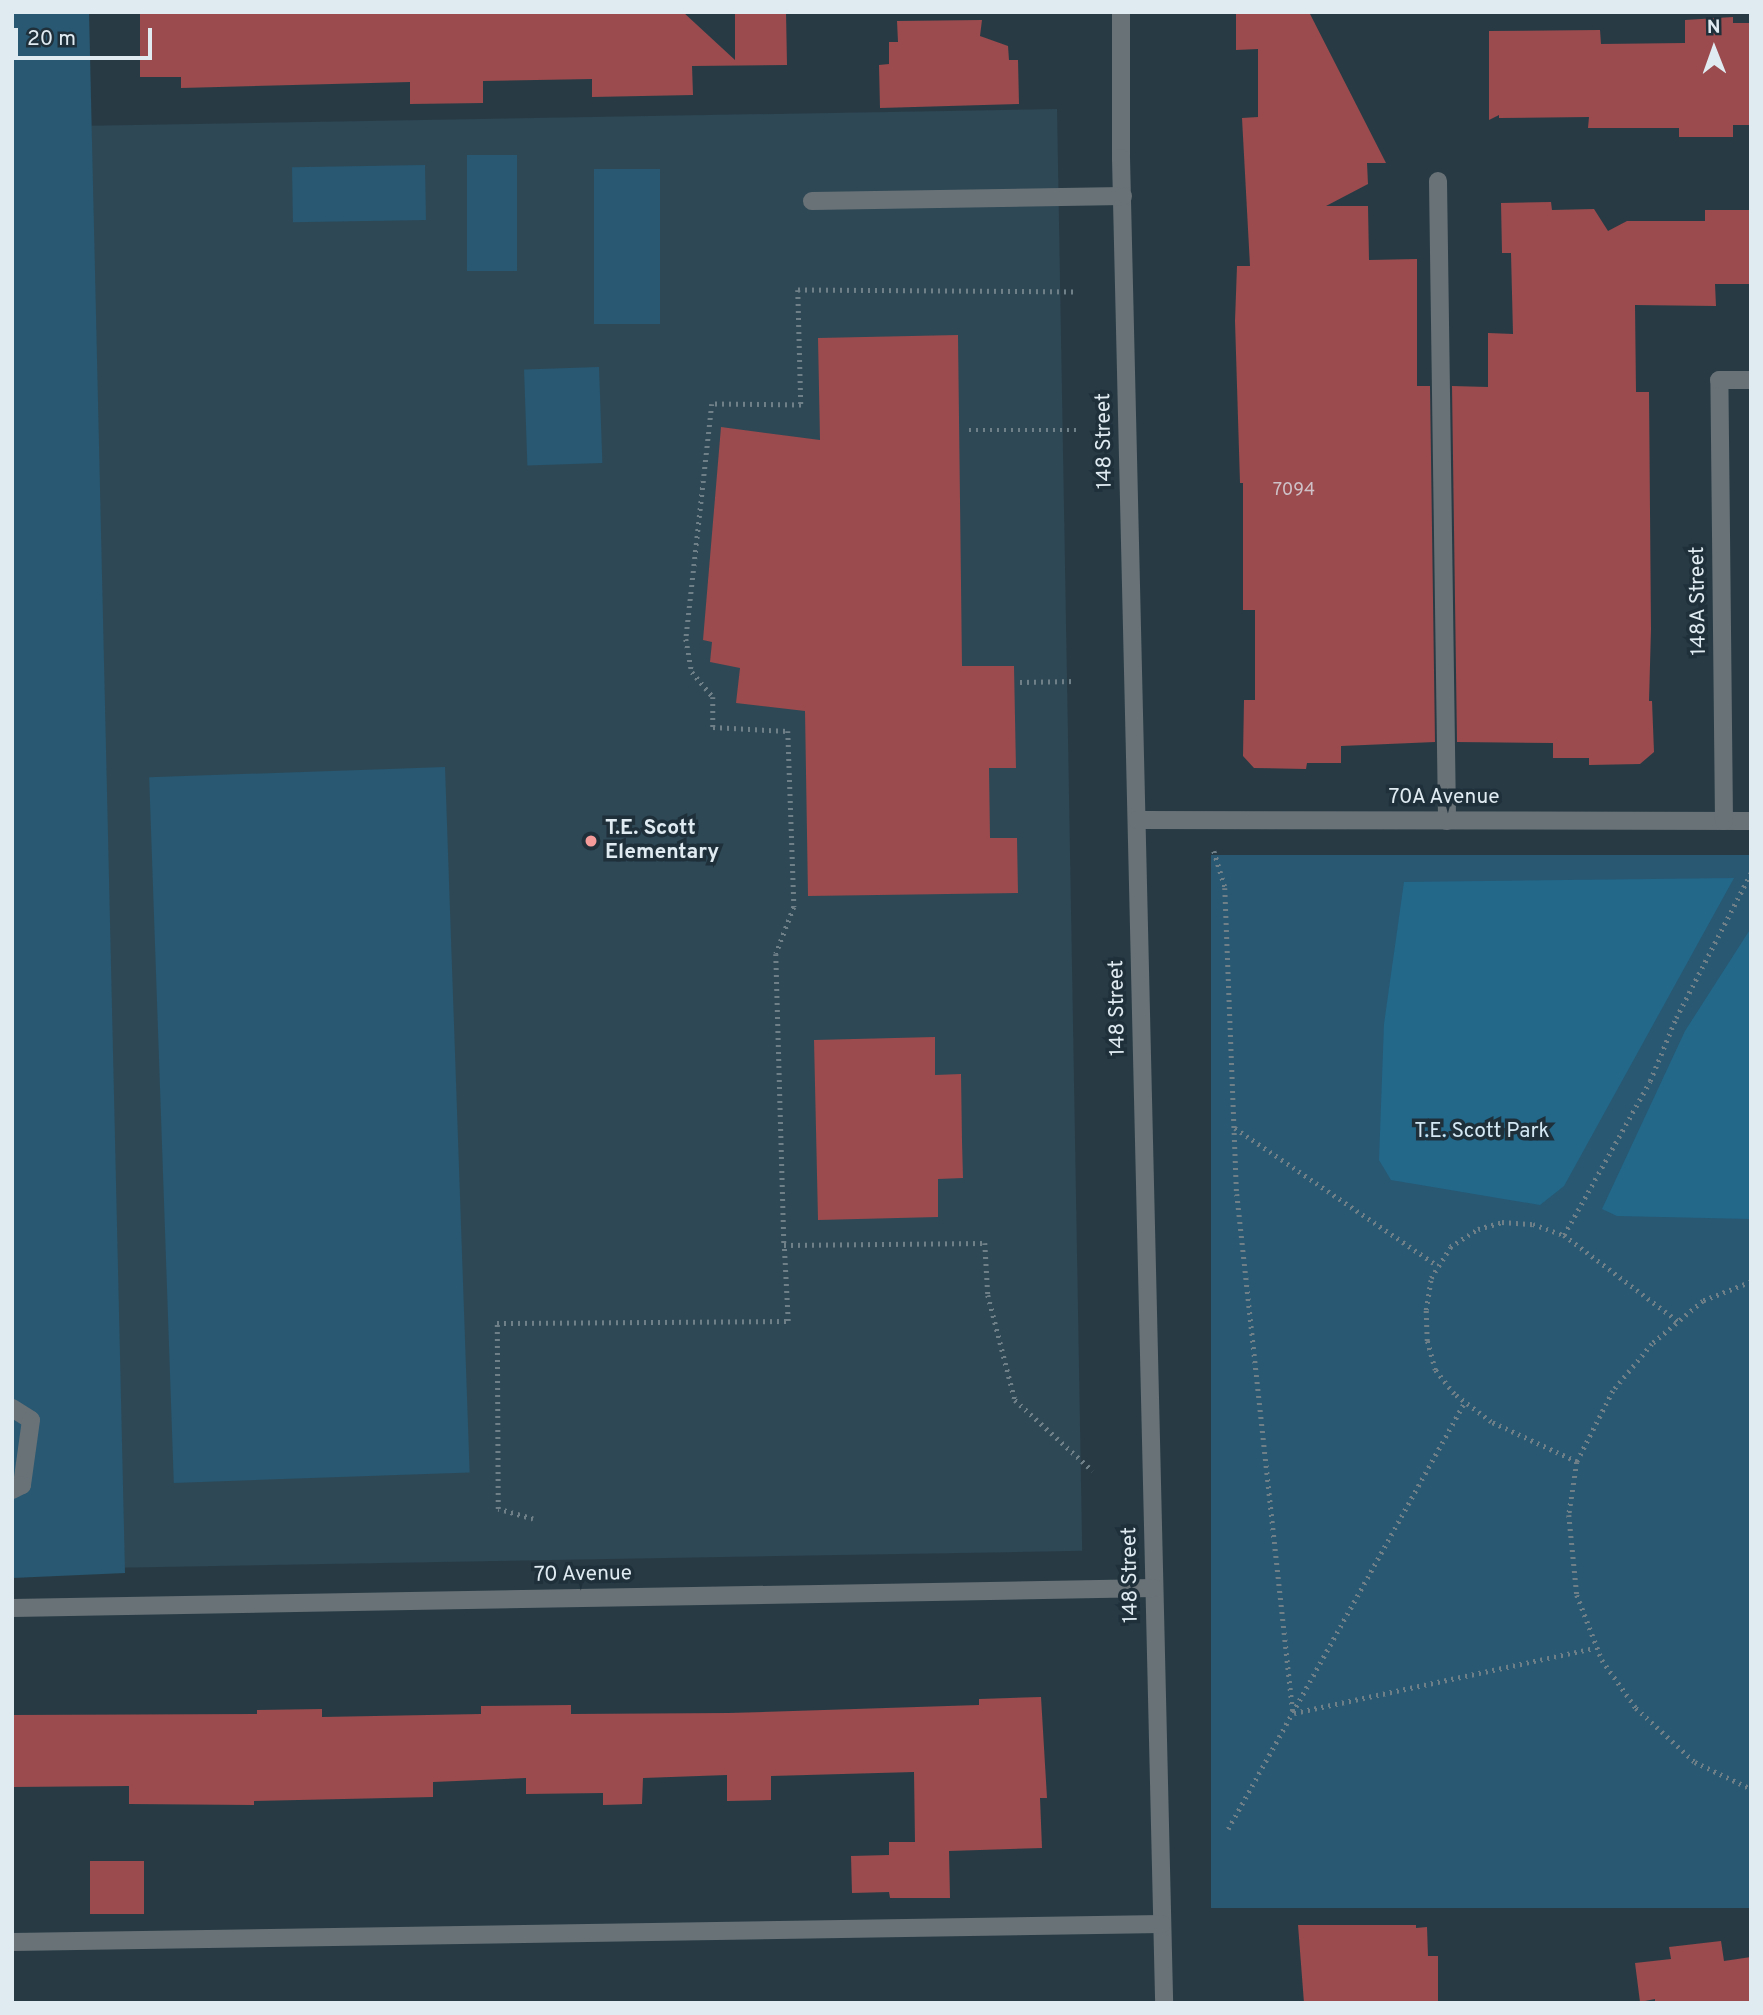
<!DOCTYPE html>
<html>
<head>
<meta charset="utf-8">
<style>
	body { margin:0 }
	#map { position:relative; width:1763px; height:2015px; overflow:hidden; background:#283b45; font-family:Overpass,sans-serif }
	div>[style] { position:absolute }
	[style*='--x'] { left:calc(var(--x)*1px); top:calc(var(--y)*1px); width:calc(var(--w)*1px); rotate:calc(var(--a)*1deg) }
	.built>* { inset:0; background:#2e4855; transform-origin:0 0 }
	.green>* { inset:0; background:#285872; transform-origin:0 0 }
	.forest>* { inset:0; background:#236789 }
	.building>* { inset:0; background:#9b4b4d; transform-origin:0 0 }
	.path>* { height:4.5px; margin-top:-2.25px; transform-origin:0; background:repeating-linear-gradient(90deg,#708089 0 2px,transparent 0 7px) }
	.minor>* { height:18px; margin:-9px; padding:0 9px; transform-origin:9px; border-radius:9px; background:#697277 }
	.dots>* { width:19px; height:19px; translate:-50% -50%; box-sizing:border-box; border:4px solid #1f303b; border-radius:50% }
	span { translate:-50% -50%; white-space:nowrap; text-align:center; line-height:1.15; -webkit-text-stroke:7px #1f303b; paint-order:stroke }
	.number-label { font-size:18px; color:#cec2c8 }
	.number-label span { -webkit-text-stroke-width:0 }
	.street-label { font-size:21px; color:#dfeaf1 }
	.poi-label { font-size:21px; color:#dfeaf1; font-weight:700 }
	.left { translate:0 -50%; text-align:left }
	.park-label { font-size:21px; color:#d4e8f4 }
	.frame { position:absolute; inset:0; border:14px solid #dfeaf1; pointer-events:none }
	.north { position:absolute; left:1679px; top:14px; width:70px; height:70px; -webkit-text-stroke:5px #1f303b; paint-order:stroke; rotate:359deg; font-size:19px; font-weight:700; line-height:28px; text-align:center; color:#dfeaf1 }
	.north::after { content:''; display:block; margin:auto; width:24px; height:32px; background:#dfeaf1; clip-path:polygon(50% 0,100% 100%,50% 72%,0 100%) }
	.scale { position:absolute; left:14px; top:28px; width:138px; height:32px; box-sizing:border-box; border:4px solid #dfeaf1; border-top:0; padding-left:9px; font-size:21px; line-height:24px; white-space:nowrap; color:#dfeaf1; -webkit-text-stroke:5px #1f303b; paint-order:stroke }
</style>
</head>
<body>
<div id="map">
	<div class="built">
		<i style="left:1057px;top:109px;width:1442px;height:966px;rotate:89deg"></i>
	</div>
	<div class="green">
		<i style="clip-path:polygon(12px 12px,89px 12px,125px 1573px,12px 1578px)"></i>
		<i style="left:467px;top:155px;width:50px;height:116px"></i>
		<i style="left:425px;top:165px;width:55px;height:133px;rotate:89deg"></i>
		<i style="left:660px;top:169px;width:155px;height:66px;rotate:90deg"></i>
		<i style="left:599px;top:367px;width:96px;height:75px;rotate:88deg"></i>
		<i style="left:445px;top:767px;width:706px;height:296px;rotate:88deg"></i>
		<i style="left:1751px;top:855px;width:1053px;height:540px;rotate:90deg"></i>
	</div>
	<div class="forest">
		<i style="clip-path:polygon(1734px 878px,1564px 1186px,1540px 1205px,1391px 1180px,1379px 1160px,1384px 1024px,1404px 882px)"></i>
		<i style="clip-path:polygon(1751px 928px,1751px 1219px,1617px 1216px,1602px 1209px,1685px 1031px)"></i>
	</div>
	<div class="building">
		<i style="clip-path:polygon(140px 12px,683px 12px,735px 60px,735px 12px,786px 12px,787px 65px,692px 66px,693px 95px,592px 97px,592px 79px,483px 81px,483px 103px,410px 104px,410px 82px,181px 88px,181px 77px,140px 77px)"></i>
		<i style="clip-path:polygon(1236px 12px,1309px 12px,1386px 163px,1367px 163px,1368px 184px,1326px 206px,1368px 206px,1369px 260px,1417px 259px,1417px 386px,1430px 386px,1435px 742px,1341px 746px,1341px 763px,1307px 763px,1306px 769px,1254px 768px,1243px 756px,1244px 700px,1255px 700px,1255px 610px,1243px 610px,1243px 483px,1240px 483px,1235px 321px,1237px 266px,1250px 266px,1242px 118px,1258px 117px,1258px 49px,1236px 50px)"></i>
		<i style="clip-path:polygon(1733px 17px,1733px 23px,1751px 23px,1751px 125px,1733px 125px,1733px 137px,1679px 137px,1679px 128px,1588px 128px,1589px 117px,1499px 118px,1499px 115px,1489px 120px,1489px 31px,1600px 30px,1601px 44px,1685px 43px,1685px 20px)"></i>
		<i style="clip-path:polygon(982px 20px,980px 36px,1008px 46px,1009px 60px,1018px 60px,1019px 104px,880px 108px,879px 65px,889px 64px,889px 42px,898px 42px,897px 21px)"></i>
		<i style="clip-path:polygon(1551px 202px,1552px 210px,1594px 209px,1608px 231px,1627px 221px,1705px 221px,1705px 210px,1751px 210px,1751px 284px,1715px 284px,1716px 306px,1635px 305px,1636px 392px,1649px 392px,1651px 629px,1649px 701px,1652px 701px,1654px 752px,1640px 764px,1589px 765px,1589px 758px,1553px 758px,1553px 743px,1457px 742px,1452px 386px,1488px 387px,1488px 333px,1513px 334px,1511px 253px,1502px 253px,1501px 203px)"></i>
		<i style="clip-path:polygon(958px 335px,962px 666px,1014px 666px,1016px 768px,989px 768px,990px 838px,1017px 838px,1018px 893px,808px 896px,805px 711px,736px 703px,740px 668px,710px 662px,712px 642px,703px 640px,721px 427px,820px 440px,818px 338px)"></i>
		<i style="clip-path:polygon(935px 1037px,935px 1075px,961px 1074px,962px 1141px,963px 1178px,938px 1179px,938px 1217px,818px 1220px,814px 1040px)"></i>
		<i style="clip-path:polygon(1041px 1697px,1047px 1798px,1040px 1798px,1042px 1848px,949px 1851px,950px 1898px,890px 1898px,889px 1892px,852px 1893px,851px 1856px,889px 1855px,889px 1842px,915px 1842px,914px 1772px,771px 1776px,771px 1800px,727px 1801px,727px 1775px,643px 1778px,642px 1804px,603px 1805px,603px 1793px,526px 1794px,526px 1778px,433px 1782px,433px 1797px,254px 1801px,254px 1805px,129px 1804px,129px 1786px,12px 1787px,12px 1715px,257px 1714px,257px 1710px,322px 1709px,322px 1717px,481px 1714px,481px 1706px,571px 1705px,571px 1714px,729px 1713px,979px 1705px,979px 1699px)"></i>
		<i style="left:90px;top:1861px;width:54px;height:53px"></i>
		<i style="clip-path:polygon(1298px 1925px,1416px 1925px,1416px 1928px,1427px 1927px,1428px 1956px,1438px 1956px,1438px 2003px,1304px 2003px)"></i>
		<i style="clip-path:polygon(1721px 1941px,1724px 1961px,1751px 1957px,1751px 2003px,1655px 2003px,1655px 1999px,1640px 2002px,1635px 1963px,1671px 1959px,1669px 1947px)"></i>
	</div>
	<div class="path">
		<i style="--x:1073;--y:292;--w:275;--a:-179.6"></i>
		<i style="--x:798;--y:290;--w:115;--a:88.5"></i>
		<i style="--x:801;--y:405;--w:89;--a:-179.4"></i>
		<i style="--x:712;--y:404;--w:236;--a:96.3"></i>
		<i style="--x:686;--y:639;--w:34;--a:80"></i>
		<i style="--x:692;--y:672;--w:33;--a:50"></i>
		<i style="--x:713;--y:697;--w:30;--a:90"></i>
		<i style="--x:713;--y:727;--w:75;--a:3.1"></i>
		<i style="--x:788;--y:731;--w:176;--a:88"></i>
		<i style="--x:794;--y:907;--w:50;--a:111"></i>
		<i style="--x:776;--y:954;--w:291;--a:88.4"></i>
		<i style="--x:784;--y:1245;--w:201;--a:-0.6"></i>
		<i style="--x:985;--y:1243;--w:52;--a:86.7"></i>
		<i style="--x:988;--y:1295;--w:108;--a:75.6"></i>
		<i style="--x:1015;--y:1400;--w:105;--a:42.3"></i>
		<i style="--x:969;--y:430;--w:107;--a:0"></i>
		<i style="--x:1020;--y:682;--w:56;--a:-1"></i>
		<i style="--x:1214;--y:851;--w:39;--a:73"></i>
		<i style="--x:1225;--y:888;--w:306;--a:87.8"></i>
		<i style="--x:1237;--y:1194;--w:522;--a:83.84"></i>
		<i style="--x:1235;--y:1128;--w:245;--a:34.2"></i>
		<i style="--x:1564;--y:1235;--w:176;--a:-60.8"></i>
		<i style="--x:1650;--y:1081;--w:68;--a:-67.6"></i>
		<i style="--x:1676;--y:1018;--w:163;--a:-62.7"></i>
		<i style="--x:1751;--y:1282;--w:52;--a:158.4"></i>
		<i style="--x:1703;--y:1301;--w:67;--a:139.9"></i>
		<i style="--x:1652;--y:1344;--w:61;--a:129.7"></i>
		<i style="--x:1613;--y:1391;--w:80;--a:116.9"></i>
		<i style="--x:1577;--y:1462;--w:54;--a:98.6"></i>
		<i style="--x:1569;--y:1515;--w:80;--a:84.3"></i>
		<i style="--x:1577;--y:1595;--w:70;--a:69"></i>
		<i style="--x:1602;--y:1660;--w:59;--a:54.7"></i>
		<i style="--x:1636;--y:1708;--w:80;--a:42.5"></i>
		<i style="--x:1695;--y:1762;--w:62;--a:25.7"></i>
		<i style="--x:1577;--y:1462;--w:95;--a:-155.1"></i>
		<i style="--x:1491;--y:1422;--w:46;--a:-142.9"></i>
		<i style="--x:1454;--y:1394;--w:31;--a:-128"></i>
		<i style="--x:1435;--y:1370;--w:30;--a:-105"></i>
		<i style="--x:1427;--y:1341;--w:31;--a:-92"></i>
		<i style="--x:1426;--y:1310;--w:32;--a:-81"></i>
		<i style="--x:1431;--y:1278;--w:36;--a:-58"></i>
		<i style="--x:1450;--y:1247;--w:33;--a:-33"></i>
		<i style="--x:1478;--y:1229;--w:25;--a:-16"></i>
		<i style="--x:1502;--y:1222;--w:31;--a:4"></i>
		<i style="--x:1533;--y:1224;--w:33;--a:20"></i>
		<i style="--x:1564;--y:1235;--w:144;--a:37.1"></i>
		<i style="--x:533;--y:1519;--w:36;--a:-164"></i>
		<i style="--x:498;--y:1509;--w:186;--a:-90.3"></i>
		<i style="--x:497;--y:1323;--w:291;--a:-0.4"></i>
		<i style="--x:788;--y:1321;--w:76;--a:-93"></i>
		<i style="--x:1294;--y:1713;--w:308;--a:-12.2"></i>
		<i style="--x:1228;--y:1829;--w:488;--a:-61"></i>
	</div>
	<div class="minor">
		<i style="--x:1121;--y:12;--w:146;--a:90"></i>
		<i style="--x:1121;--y:158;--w:1846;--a:88.66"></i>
		<i style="--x:1438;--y:181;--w:640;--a:89.19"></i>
		<i style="--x:812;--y:201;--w:311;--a:-0.9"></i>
		<i style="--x:1137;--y:820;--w:614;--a:0.09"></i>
		<i style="--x:1724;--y:821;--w:441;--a:-90.6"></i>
		<i style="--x:1719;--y:380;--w:32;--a:0"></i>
		<i style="--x:12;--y:1408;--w:22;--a:32"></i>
		<i style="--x:31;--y:1420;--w:66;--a:97.9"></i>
		<i style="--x:22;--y:1485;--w:11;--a:153"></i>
		<i style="--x:12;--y:1608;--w:1142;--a:-1"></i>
		<i style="--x:12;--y:1942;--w:1150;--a:-0.9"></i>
	</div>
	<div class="dots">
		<i style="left:591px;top:841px;background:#f59b9a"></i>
	</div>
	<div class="number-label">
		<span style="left:1294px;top:491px">7094</span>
	</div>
	<div class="street-label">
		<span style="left:1105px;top:441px;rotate:-91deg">148 Street</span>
		<span style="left:1699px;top:601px;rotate:-91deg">148A Street</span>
		<span style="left:1444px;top:798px">70A Avenue</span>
		<span style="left:1118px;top:1008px;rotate:-91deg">148 Street</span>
		<span style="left:583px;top:1575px;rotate:-1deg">70 Avenue</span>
		<span style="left:1131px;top:1575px;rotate:-91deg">148 Street</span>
	</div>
	<div class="poi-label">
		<span class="left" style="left:605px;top:841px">T.E. Scott<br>Elementary</span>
	</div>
	<div class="park-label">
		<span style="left:1482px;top:1132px">T.E. Scott Park</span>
	</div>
	<div class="frame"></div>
	<div class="north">N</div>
	<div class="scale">20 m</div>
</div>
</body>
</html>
